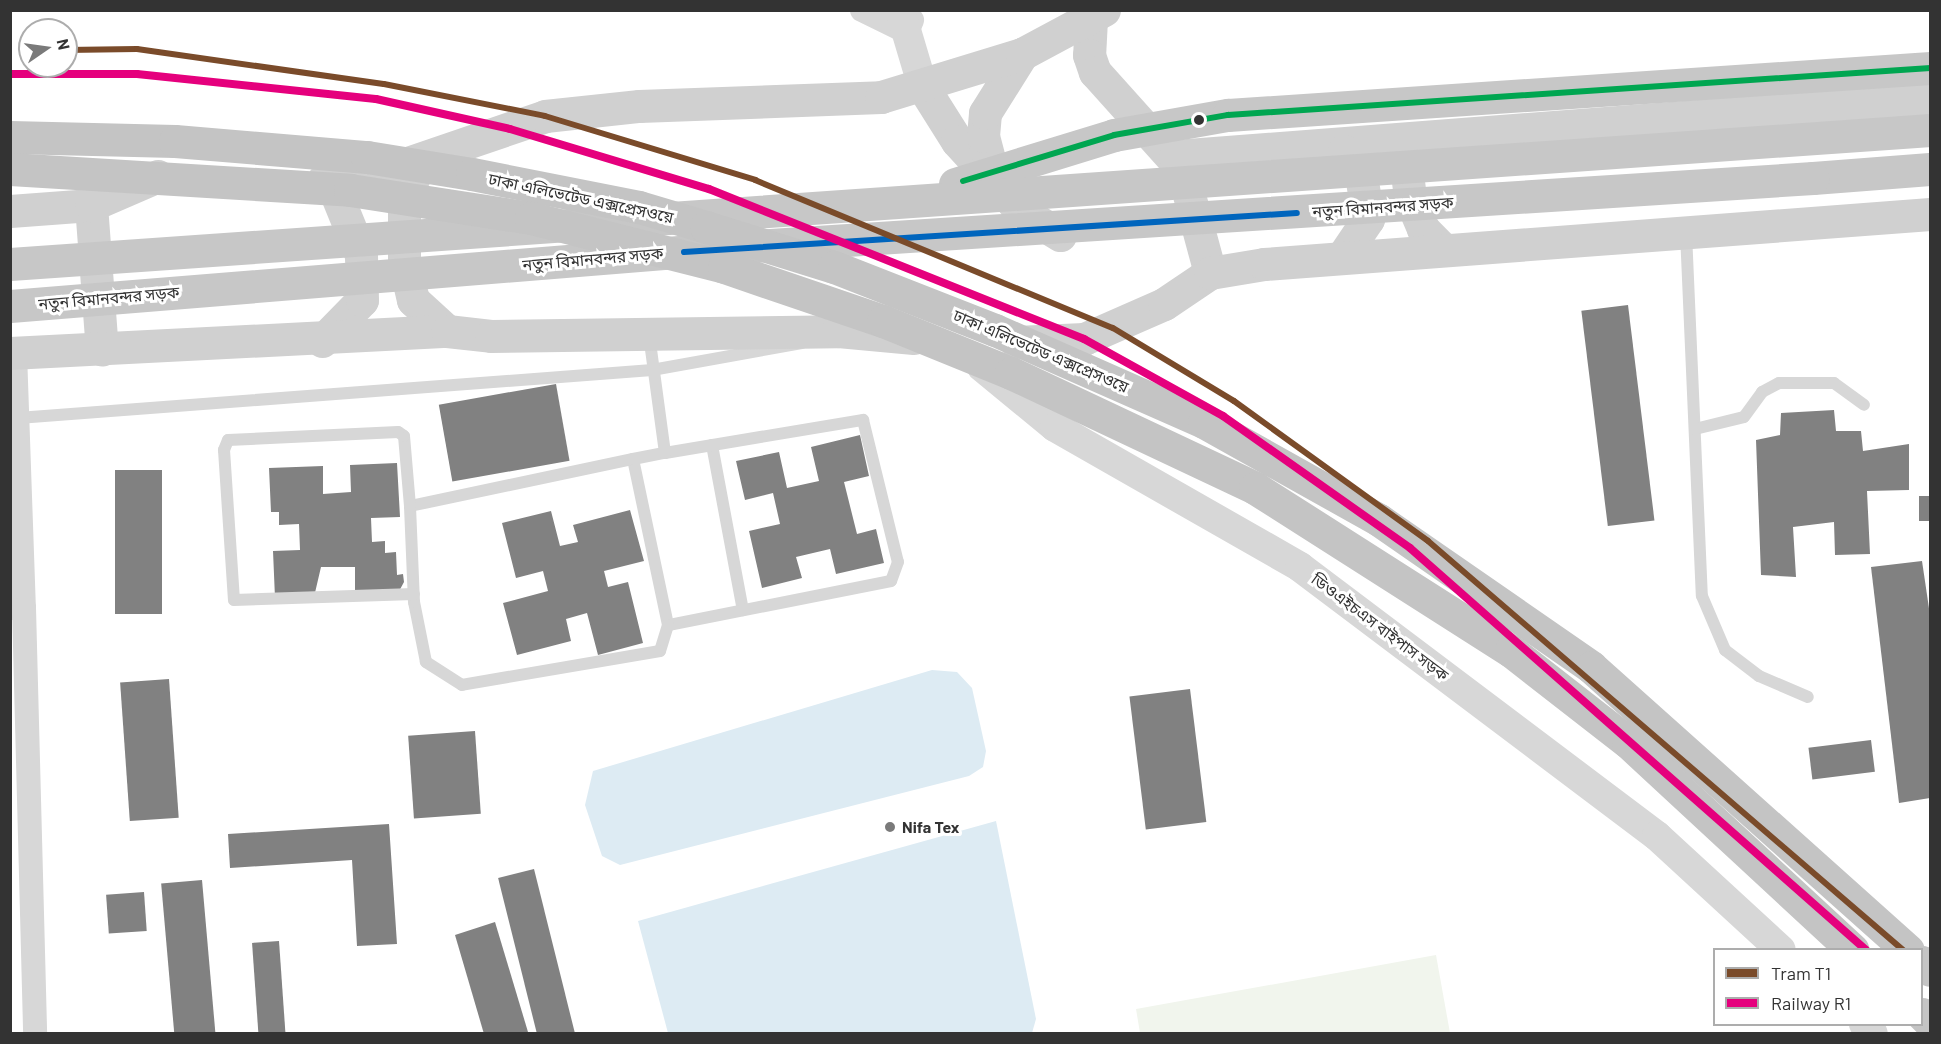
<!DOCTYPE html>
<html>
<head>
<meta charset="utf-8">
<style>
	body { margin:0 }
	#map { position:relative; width:1941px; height:1044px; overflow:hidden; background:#fff; font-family:Barlow,"Noto Sans Bengali",sans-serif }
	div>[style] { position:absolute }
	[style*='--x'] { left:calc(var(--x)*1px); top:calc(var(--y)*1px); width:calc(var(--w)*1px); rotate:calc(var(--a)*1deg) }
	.green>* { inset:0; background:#f1f5ed }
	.water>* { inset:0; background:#ddebf3 }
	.building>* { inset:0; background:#818181; transform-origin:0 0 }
	.service>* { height:12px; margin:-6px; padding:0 6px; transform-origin:6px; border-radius:6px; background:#d7d7d7 }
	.minor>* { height:24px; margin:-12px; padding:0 12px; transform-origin:12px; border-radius:12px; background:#d7d7d7 }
	.tertiary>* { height:30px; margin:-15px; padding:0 15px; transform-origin:15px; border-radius:15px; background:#d7d7d7 }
	.secondary>* { height:33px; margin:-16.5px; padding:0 16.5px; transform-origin:16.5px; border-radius:16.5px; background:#d0d0d0 }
	.trunk>* { height:33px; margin:-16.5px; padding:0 16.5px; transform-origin:16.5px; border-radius:16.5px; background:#c7c7c7 }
	.motorway>* { height:33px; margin:-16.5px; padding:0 16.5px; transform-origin:16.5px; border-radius:16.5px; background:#c4c4c4 }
	.trunk-bridge>* { height:33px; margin:-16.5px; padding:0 16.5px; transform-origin:16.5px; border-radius:16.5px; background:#c7c7c7 }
	.motorway-bridge>* { height:33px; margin:-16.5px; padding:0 16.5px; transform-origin:16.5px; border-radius:16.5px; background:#c4c4c4 }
	.bus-1>* { height:6px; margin:-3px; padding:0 3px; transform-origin:3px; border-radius:3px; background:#00a651 }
	.bus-2>* { height:6px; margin:-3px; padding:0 3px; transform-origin:3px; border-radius:3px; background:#0065bd }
	.rail-1>* { height:8px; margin:-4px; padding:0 4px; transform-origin:4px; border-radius:4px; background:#e5007d }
	.tram-1>* { height:6px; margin:-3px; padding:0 3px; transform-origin:3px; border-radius:3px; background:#7a4b2a }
	.dots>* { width:16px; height:16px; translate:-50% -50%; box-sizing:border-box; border:3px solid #fff; border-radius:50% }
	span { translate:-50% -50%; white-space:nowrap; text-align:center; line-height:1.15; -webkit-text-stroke:6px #fff; paint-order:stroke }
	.street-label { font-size:16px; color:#333 }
	.poi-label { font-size:16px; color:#333; font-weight:700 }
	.left { translate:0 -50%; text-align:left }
	.frame { position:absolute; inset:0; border:12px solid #333; pointer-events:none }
	.legend { position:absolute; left:1713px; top:948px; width:210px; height:78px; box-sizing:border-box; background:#fff; border:2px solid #adadad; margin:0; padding:8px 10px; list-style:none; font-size:18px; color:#333 }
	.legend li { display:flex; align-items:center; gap:12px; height:30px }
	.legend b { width:30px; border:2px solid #adadad }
	.north { position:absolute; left:18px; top:18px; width:60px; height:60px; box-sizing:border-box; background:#fff; border:2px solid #adadad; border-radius:50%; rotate:77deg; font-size:16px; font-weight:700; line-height:24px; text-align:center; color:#333 }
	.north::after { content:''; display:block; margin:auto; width:21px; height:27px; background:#7a7a7a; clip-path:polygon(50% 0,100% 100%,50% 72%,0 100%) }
</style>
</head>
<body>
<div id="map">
	<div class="green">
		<i style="clip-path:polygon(1436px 955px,1450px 1033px,1140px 1033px,1136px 1009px)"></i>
	</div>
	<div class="water">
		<i style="clip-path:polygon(932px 670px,957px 672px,972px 688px,986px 751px,983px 767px,969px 776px,620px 865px,602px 856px,585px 805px,593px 771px)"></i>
		<i style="clip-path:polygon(996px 821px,1036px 1019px,1032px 1033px,668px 1033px,638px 921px)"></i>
	</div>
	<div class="building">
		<i style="left:1628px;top:305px;width:217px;height:47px;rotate:83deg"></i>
		<i style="left:556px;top:384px;width:78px;height:119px;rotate:80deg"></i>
		<i style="clip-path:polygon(1834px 410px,1836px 431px,1861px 431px,1863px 451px,1909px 444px,1909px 490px,1867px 491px,1870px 554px,1835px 555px,1834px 522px,1793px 527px,1796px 577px,1761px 575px,1756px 440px,1780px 435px,1781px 413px)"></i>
		<i style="clip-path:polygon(860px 435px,869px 476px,844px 482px,857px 534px,876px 529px,884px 563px,836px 574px,830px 549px,796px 557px,802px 578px,762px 588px,749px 531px,780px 524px,773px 493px,745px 500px,736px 461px,779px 452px,787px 488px,819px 481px,811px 447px)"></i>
		<i style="clip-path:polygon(397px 463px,400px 517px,371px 518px,372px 542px,385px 541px,385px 553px,396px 552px,397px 575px,403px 574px,404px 582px,397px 595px,355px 593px,355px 567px,321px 567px,314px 597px,275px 598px,273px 551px,300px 550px,299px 524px,279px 525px,279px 512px,271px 512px,269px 468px,323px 466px,323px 494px,351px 492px,350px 465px)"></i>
		<i style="left:115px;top:470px;width:47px;height:144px"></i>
		<i style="left:1930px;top:496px;width:25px;height:11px;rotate:90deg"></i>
		<i style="clip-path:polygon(630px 510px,644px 561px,604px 571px,608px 587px,628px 582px,643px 643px,598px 655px,587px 613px,566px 619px,571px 641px,517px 655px,503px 603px,548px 591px,543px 571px,516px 578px,502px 523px,551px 511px,560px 546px,578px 542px,573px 525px)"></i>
		<i style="clip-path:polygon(1922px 561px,1930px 615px,1930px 798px,1899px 803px,1871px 567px)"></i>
		<i style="left:169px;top:679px;width:139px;height:49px;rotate:86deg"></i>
		<i style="left:1190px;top:689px;width:134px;height:61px;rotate:83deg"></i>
		<i style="left:475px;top:731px;width:83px;height:67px;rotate:86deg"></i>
		<i style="left:1871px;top:740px;width:32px;height:63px;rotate:83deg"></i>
		<i style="clip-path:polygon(389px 824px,397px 944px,357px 946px,352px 860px,230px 868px,228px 834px)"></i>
		<i style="left:534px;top:869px;width:170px;height:37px;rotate:76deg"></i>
		<i style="left:202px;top:880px;width:155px;height:41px;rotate:85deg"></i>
		<i style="left:144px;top:892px;width:39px;height:38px;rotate:86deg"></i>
		<i style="clip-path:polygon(495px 922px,528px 1032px,525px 1034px,484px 1034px,455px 935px)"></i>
		<i style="left:279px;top:941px;width:93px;height:27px;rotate:86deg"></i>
	</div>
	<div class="service">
		<i style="--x:1686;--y:233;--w:363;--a:87.5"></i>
		<i style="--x:1702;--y:596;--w:59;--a:66.9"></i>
		<i style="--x:1725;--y:650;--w:43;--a:37.4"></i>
		<i style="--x:1759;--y:676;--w:53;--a:23.2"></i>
		<i style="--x:18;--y:418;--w:636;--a:-4.33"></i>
		<i style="--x:652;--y:370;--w:152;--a:-10.2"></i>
		<i style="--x:1695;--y:429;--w:50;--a:-13.8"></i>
		<i style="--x:1744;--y:417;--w:31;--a:-54"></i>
		<i style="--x:1762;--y:392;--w:19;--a:-28"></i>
		<i style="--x:1779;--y:383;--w:55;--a:0"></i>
		<i style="--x:1834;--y:383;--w:37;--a:36"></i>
		<i style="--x:712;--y:445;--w:168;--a:79.4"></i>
		<i style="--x:665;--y:453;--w:201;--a:-9.5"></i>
		<i style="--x:863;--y:420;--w:146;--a:76.2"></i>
		<i style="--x:898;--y:562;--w:20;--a:110"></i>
		<i style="--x:891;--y:581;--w:227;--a:168.8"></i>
		<i style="--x:633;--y:459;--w:170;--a:78.1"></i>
		<i style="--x:668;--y:625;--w:27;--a:107"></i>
		<i style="--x:660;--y:651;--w:201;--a:170.3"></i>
		<i style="--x:462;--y:685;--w:43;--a:-147.4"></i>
		<i style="--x:426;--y:662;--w:61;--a:-101.3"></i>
		<i style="--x:414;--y:602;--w:96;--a:-92.4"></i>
		<i style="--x:410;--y:506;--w:228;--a:-11.9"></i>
		<i style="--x:633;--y:459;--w:33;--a:-11"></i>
		<i style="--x:665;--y:453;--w:119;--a:-97.7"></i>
		<i style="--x:410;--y:506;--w:70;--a:-94.9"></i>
		<i style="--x:404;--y:436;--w:7;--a:-146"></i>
		<i style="--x:398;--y:432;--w:170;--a:177.3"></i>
		<i style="--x:228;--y:440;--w:11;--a:112"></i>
		<i style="--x:224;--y:450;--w:150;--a:86.2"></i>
		<i style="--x:234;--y:600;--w:180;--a:-1.9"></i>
	</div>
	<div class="minor">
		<i style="--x:862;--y:10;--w:50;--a:26.1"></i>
		<i style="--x:907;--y:32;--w:13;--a:-67"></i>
		<i style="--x:15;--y:353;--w:255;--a:88"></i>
		<i style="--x:10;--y:608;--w:14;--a:0"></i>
		<i style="--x:24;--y:608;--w:426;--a:88.5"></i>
	</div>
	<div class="tertiary">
		<i style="--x:900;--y:10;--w:80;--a:73.4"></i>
		<i style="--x:982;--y:367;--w:94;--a:39.4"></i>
		<i style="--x:1055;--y:427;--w:282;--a:29.7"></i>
		<i style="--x:1300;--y:567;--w:447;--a:37"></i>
		<i style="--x:1657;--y:836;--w:168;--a:42.6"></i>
		<i style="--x:1864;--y:1024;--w:13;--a:48"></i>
	</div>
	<div class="secondary">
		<i style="--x:1091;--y:19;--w:36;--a:93"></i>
		<i style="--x:1089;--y:55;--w:18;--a:71"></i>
		<i style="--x:1095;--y:72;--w:130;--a:48.1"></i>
		<i style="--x:1182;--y:169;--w:108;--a:74.9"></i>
		<i style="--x:923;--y:87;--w:64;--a:57.8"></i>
		<i style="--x:957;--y:141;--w:95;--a:47.6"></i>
		<i style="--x:1021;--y:211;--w:46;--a:31.6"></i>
		<i style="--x:1416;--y:142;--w:25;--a:113"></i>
		<i style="--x:1406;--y:165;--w:33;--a:83"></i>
		<i style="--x:1410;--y:198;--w:34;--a:67"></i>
		<i style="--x:1423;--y:229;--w:28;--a:45"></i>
		<i style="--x:1175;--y:156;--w:757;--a:-4.39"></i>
		<i style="--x:416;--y:173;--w:26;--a:118"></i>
		<i style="--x:404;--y:196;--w:65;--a:90"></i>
		<i style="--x:404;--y:261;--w:40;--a:77"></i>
		<i style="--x:413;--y:300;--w:46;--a:42.4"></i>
		<i style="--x:994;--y:178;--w:43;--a:-104.7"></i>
		<i style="--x:983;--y:136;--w:23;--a:-85"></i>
		<i style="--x:985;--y:113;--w:70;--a:-57.9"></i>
		<i style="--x:323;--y:180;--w:55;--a:-7.3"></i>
		<i style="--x:378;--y:173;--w:176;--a:-18.8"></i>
		<i style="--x:545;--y:116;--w:95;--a:-6.1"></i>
		<i style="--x:639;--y:106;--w:242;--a:-2.1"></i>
		<i style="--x:881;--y:97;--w:147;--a:-17"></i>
		<i style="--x:1022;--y:54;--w:93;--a:-28.2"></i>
		<i style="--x:91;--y:205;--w:145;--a:85.7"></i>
		<i style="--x:10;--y:211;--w:81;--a:-4.2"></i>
		<i style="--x:91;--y:205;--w:73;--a:-23.4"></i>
		<i style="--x:1343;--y:256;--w:45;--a:-56"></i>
		<i style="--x:1368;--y:219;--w:58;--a:-99"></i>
		<i style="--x:1359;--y:162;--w:19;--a:-144"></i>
		<i style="--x:322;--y:341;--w:57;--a:-45.7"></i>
		<i style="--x:362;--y:300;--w:45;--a:-91.3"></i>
		<i style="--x:361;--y:255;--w:80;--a:-112.1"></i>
		<i style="--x:1016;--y:342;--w:68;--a:-2.5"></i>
		<i style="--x:1084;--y:339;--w:87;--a:-23.6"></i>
		<i style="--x:1164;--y:304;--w:55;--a:-34"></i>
		<i style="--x:1210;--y:273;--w:55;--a:-9.5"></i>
		<i style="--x:1264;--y:264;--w:668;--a:-4.29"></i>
		<i style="--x:10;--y:353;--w:438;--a:-2.9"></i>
		<i style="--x:447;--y:331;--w:44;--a:6.5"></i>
		<i style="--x:491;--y:336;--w:347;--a:-0.8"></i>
		<i style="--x:838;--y:331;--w:76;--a:5.3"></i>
	</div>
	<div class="trunk">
		<i style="--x:1813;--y:178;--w:117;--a:-4.4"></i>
	</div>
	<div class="motorway">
		<i style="--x:1922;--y:962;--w:11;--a:45"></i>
		<i style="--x:1922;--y:1014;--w:11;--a:45"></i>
	</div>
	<div class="trunk-bridge">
		<i style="--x:955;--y:184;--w:166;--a:-17.1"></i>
		<i style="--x:1114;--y:135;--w:116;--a:-10"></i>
		<i style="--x:1228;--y:115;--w:704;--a:-3.83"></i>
		<i style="--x:10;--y:264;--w:1925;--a:-3.99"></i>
		<i style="--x:10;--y:306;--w:730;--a:-4.63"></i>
		<i style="--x:738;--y:247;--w:1077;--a:-3.67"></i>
	</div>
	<div class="motorway-bridge">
		<i style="--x:10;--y:137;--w:165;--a:1.4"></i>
		<i style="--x:175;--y:141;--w:193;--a:4.8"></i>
		<i style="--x:367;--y:157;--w:106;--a:9.2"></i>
		<i style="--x:472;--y:174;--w:170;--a:11.2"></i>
		<i style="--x:639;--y:207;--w:70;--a:16.6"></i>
		<i style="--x:706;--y:227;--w:134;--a:17.4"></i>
		<i style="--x:834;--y:267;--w:173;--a:21.4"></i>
		<i style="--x:995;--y:330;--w:228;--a:23.8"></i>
		<i style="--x:1204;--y:422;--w:201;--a:29.2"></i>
		<i style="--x:1379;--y:520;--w:258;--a:34.7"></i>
		<i style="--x:1591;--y:667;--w:425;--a:41.8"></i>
		<i style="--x:10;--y:169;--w:341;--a:3.5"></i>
		<i style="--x:350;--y:190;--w:183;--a:8.8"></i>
		<i style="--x:531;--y:218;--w:199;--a:14.2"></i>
		<i style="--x:724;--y:267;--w:168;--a:18.8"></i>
		<i style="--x:883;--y:321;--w:138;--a:22.1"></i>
		<i style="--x:1011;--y:373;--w:270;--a:25.2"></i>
		<i style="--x:1255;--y:488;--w:303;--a:32.5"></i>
		<i style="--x:1511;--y:651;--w:148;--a:37.9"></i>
		<i style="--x:1628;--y:742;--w:306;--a:42.8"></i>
	</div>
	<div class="bus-1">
		<i style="--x:963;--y:181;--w:158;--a:-16.9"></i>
		<i style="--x:1114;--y:135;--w:116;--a:-10"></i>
		<i style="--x:1228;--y:115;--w:704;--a:-3.83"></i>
	</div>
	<div class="bus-2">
		<i style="--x:684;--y:252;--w:614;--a:-3.64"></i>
	</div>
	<div class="rail-1">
		<i style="--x:10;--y:74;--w:127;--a:0"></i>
		<i style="--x:137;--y:74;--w:240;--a:6"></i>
		<i style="--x:376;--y:99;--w:137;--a:12.6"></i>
		<i style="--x:510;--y:129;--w:208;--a:16.8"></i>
		<i style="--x:709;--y:189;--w:404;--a:21.8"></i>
		<i style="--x:1084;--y:339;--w:159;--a:29"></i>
		<i style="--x:1223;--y:416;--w:229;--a:35.2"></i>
		<i style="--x:1410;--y:548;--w:608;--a:41.4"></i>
	</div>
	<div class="tram-1">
		<i style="--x:66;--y:50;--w:71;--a:-0.8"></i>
		<i style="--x:137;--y:49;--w:249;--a:8.1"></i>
		<i style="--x:384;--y:84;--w:164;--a:11.2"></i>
		<i style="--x:545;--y:116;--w:220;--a:16.9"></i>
		<i style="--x:755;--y:180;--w:387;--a:22.5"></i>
		<i style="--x:1113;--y:328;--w:141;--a:31.1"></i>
		<i style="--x:1234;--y:401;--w:239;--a:35.8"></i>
		<i style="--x:1428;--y:541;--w:627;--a:40.73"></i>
	</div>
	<div class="dots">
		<i style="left:1199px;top:120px;background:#333"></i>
		<i style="left:890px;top:827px;background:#7a7a7a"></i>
	</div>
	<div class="street-label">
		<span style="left:581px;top:198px;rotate:12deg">ঢাকা এলিভেটেড এক্সপ্রেসওয়ে</span>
		<span style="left:1383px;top:207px;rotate:-4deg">নতুন বিমানবন্দর সড়ক</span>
		<span style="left:593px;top:259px;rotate:-5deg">নতুন বিমানবন্দর সড়ক</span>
		<span style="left:109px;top:298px;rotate:-5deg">নতুন বিমানবন্দর সড়ক</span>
		<span style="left:1041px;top:351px;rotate:23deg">ঢাকা এলিভেটেড এক্সপ্রেসওয়ে</span>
		<span style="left:1380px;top:627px;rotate:37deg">ডিওএইচএস বাইপাস সড়ক</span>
	</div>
	<div class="poi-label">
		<span class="left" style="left:902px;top:827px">Nifa Tex</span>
	</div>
	<div class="frame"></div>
	<ul class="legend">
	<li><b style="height:8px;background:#7a4b2a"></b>Tram T1</li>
	<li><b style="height:8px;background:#e5007d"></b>Railway R1</li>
	</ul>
	<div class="north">N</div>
</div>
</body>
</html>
